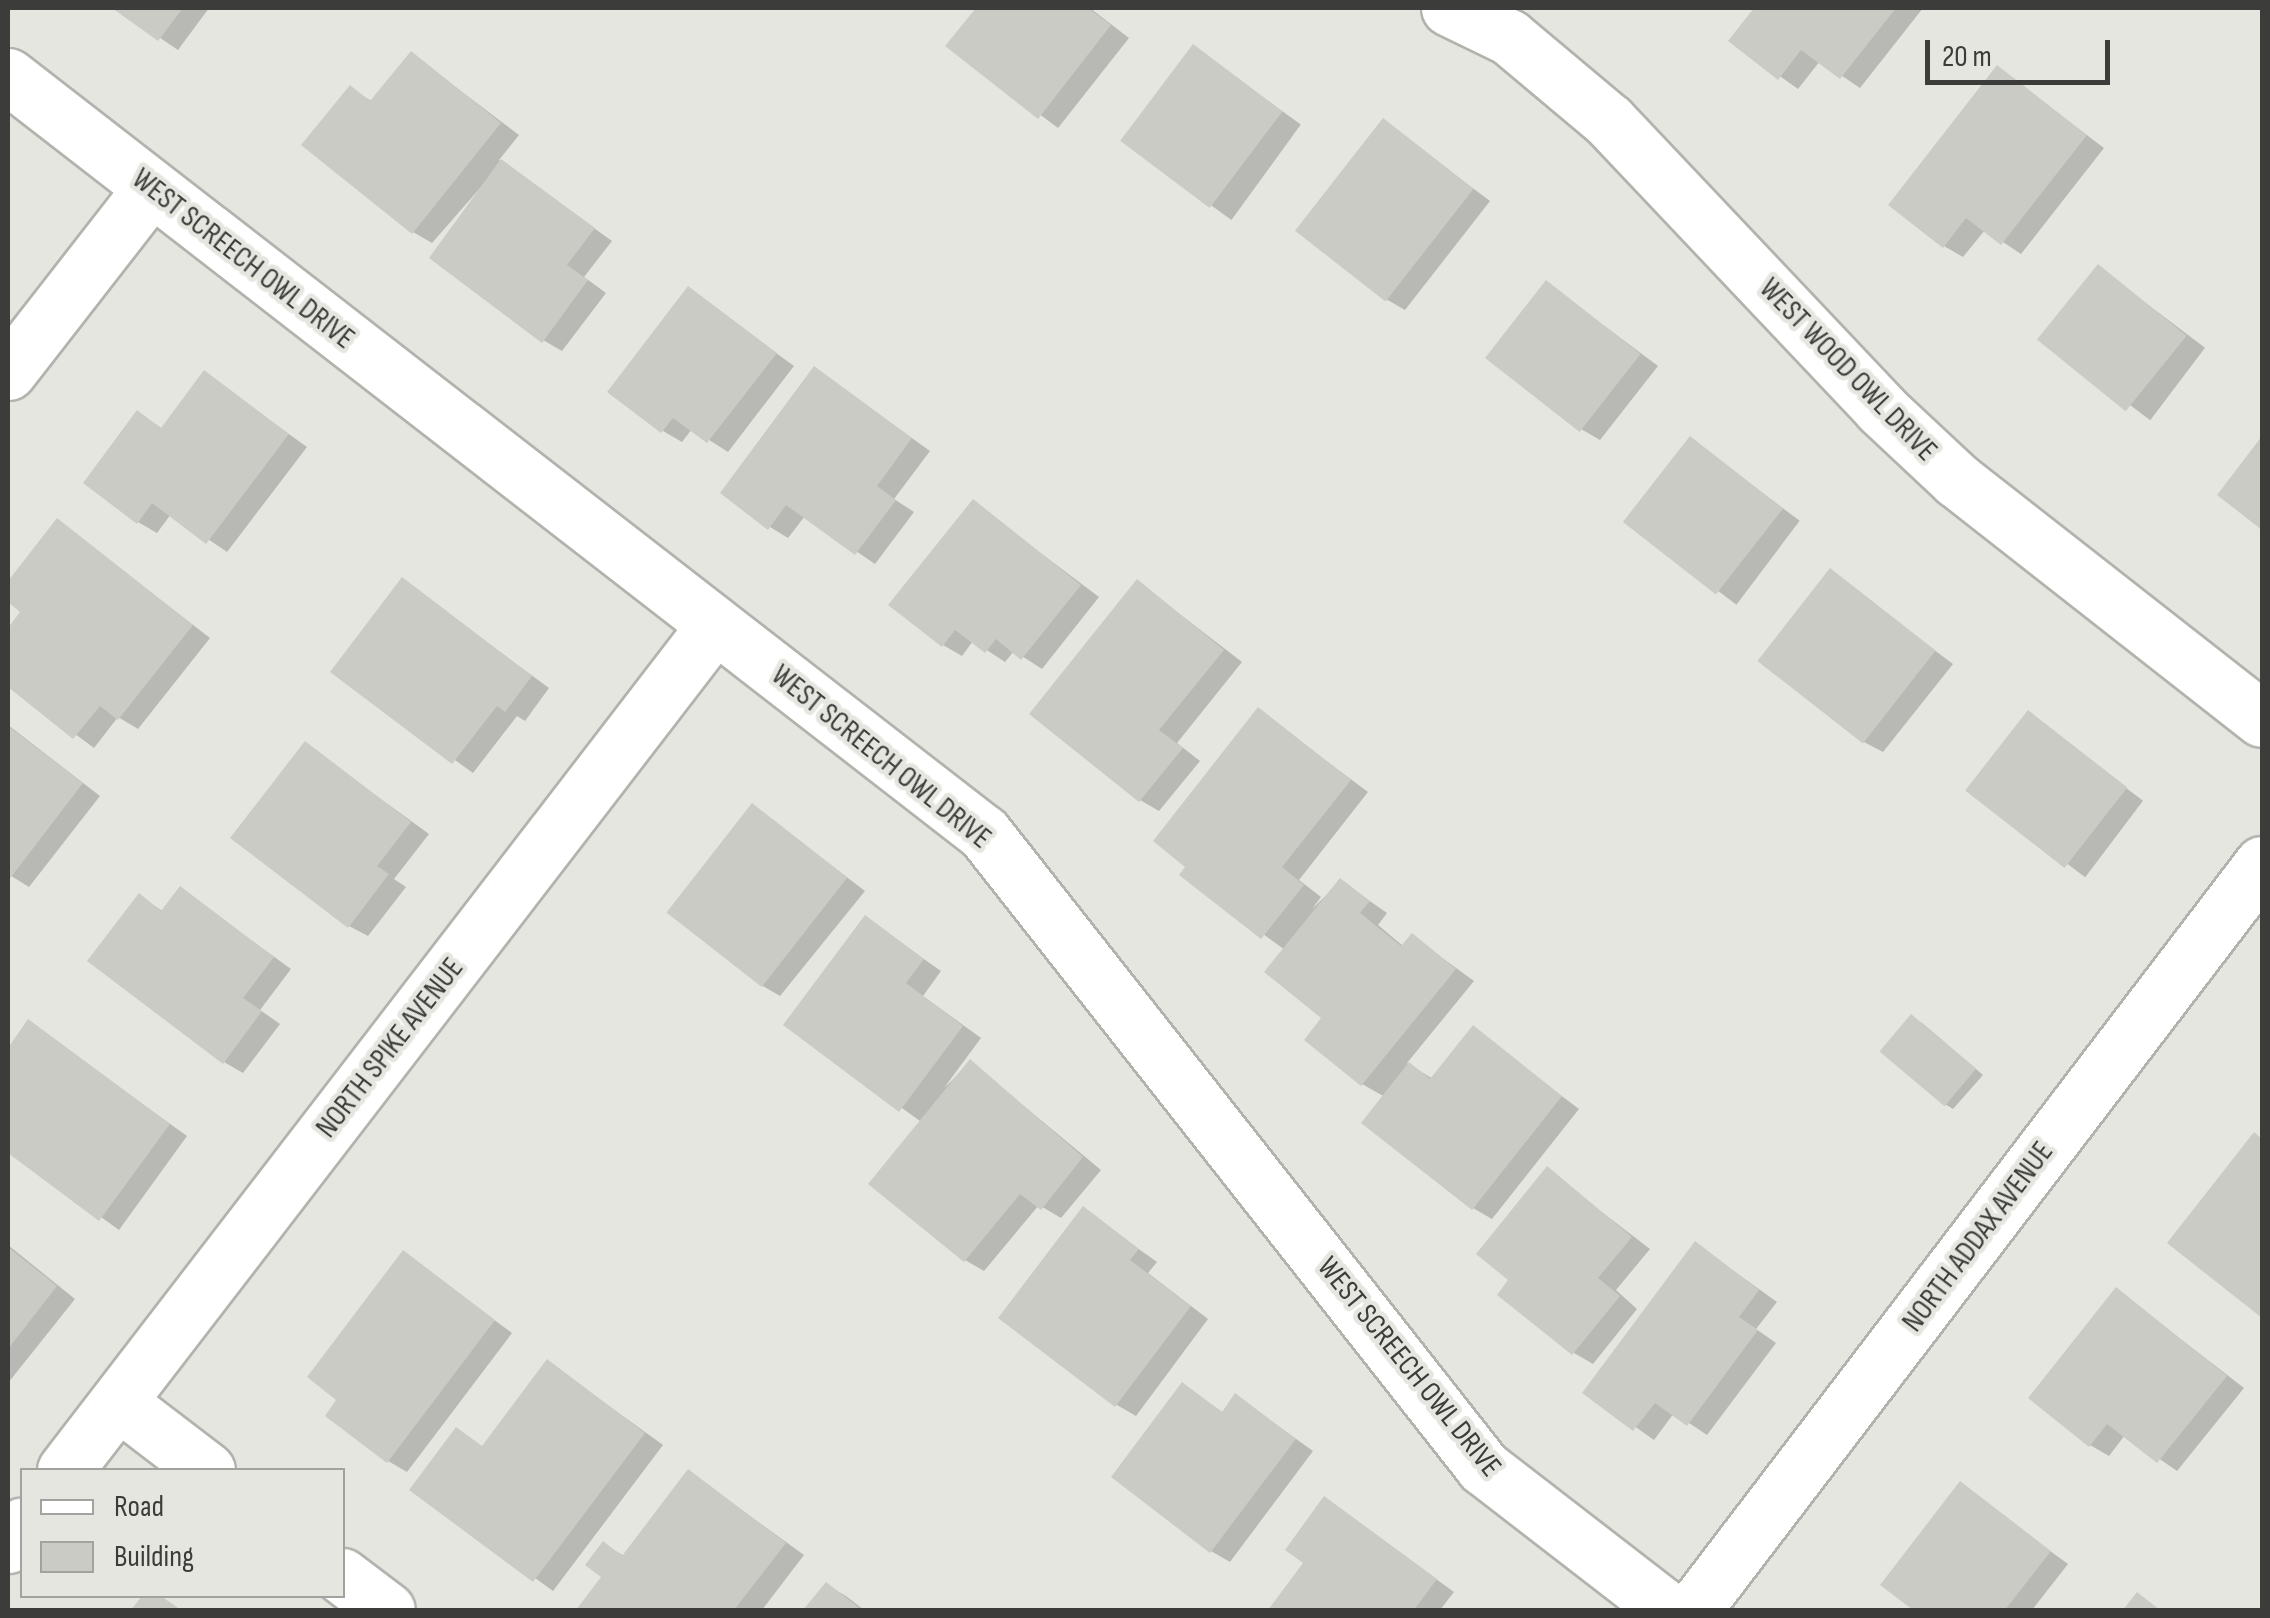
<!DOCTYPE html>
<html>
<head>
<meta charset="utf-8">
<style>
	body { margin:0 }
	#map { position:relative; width:2270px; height:1618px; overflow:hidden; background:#e6e6e1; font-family:"Sofia Sans Condensed",sans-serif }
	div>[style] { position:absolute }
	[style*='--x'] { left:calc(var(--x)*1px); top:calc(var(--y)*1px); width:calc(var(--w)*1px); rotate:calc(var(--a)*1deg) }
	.shadow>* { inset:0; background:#0003; transform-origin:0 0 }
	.building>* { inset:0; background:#cbcbc6; transform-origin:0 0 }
	.roads { filter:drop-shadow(2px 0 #b3b3ae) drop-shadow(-2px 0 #b3b3ae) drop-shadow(0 2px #b3b3ae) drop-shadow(0 -2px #b3b3ae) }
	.street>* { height:55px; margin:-27.5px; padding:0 27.5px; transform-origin:27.5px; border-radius:27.5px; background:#fff }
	span { translate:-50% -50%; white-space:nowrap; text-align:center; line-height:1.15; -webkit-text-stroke:9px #e6e6e1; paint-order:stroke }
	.street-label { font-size:30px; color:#3c3c3a }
	.frame { position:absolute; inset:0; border:10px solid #3c3c3a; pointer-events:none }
	.legend { position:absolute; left:20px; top:1468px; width:325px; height:130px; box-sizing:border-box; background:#e6e6e1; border:2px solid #a2a29e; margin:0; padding:12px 18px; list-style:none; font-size:30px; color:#3c3c3a }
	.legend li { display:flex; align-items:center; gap:20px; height:50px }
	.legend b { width:50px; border:2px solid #a2a29e }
	.scale { position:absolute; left:1925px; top:40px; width:185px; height:45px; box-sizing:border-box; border:5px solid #3c3c3a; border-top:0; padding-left:12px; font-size:30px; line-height:35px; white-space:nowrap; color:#3c3c3a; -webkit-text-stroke:8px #e6e6e1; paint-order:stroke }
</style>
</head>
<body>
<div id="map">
	<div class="shadow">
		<i style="clip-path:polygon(116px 8px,209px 8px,178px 50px)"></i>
		<i style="clip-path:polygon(979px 8px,1090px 8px,1129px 38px,1058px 128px,949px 46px)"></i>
		<i style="clip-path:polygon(1757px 8px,1923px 8px,1860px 88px,1820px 61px,1798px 89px,1731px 41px)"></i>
		<i style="left:1194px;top:47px;width:132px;height:118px;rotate:36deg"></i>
		<i style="clip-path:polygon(412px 54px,519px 135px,499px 160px,612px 241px,584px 277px,606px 293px,562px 351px,543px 340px,495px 171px,432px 243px,413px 232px,350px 88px,373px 102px)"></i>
		<i style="clip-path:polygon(1998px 68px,2104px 148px,2021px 254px,1985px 230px,1963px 257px,1944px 246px)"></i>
		<i style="clip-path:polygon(1384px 122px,1490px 201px,1405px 310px,1386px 299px)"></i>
		<i style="left:2098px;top:267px;width:134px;height:91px;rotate:37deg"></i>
		<i style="clip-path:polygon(1547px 283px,1658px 366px,1600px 440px,1581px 429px)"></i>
		<i style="clip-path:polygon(689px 290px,794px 366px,728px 452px,692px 429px,682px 442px,663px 431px)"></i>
		<i style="clip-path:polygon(815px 369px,930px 451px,894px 499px,914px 512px,875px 564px,805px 516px,788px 538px,770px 527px)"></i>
		<i style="clip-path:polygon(205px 374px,307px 447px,227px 552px,171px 514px,157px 533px,138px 522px,138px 413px,163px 429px)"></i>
		<i style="left:1691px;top:439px;width:136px;height:105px;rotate:37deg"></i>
		<i style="clip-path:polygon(973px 502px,1099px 597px,1042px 669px,1014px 651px,1005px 662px,973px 641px,962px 656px,943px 645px)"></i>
		<i style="clip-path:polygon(58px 521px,210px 638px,138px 729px,118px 717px,94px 748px,8px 684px,8px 632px,23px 612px,8px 599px,8px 585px)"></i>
		<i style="clip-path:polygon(1830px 572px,1953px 664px,1883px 752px,1864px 742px)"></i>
		<i style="clip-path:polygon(402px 580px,549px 688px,525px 721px,517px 716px,473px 773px,333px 672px)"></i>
		<i style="clip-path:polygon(1138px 582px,1242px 662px,1177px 743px,1200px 761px,1159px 811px,1140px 800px)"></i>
		<i style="clip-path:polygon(1259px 711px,1368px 792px,1299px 880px,1321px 897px,1312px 909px,1341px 881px,1387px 913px,1378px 925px,1403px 946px,1412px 936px,1474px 981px,1407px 1063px,1433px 1079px,1473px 1029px,1579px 1109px,1492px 1219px,1473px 1208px,1385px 1097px,1362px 1084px,1285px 950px,1183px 875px)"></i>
		<i style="left:2028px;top:714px;width:144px;height:96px;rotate:37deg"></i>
		<i style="clip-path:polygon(8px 725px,100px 796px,29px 887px,8px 874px)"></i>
		<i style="clip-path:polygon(305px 744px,429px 834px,394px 879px,406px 887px,368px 936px,349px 926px)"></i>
		<i style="clip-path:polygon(753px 806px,865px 891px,780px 996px,761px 985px)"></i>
		<i style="clip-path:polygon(180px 889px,291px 969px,260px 1010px,280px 1024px,243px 1073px,224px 1062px,139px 896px,164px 912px)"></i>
		<i style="clip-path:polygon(865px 918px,941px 971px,923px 996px,981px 1038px,944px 1088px,971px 1062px,1101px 1170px,1061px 1218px,1039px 1205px,984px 1271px,965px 1260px,920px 1121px,786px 1024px)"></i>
		<i style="clip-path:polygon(1921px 1022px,1983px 1075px,1953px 1109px,1945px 1104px)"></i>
		<i style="clip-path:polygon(29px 1023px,187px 1136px,119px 1230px,8px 1150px,8px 1052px)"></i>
		<i style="clip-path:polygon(2254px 1135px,2262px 1140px,2262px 1315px,2170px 1243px)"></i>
		<i style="clip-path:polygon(1547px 1170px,1650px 1249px,1616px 1290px,1637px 1309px,1593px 1364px,1574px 1353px,1512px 1280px)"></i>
		<i style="clip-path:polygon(1084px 1210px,1157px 1262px,1148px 1273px,1208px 1319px,1136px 1416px,1117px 1405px)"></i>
		<i style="clip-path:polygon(1696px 1244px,1777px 1302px,1756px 1329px,1776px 1343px,1707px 1435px,1674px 1413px,1654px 1440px,1586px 1392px)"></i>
		<i style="clip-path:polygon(8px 1245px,75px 1299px,8px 1383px)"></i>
		<i style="clip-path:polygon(404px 1254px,512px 1333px,407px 1472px,388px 1461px,340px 1400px)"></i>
		<i style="clip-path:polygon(2117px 1290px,2244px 1388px,2177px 1471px,2125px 1435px,2109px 1456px,2090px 1445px)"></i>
		<i style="clip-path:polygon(548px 1362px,663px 1445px,553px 1591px,413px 1489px,484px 1448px)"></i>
		<i style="clip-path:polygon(1183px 1386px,1224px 1413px,1236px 1396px,1313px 1451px,1230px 1562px,1211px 1551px)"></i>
		<i style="clip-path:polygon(689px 1472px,804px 1555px,762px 1610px,579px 1610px,605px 1577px,604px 1544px,624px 1556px)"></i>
		<i style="clip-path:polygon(1960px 1485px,2068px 1564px,2032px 1610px,1917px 1610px,1883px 1584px)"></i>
		<i style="clip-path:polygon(1325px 1499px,1454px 1592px,1440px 1610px,1271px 1610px,1306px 1563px)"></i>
		<i style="clip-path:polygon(827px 1585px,846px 1596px,864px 1610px,806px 1610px)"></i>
	</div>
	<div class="building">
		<i style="clip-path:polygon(112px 8px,183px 8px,158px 41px)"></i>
		<i style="clip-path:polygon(976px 8px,1088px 8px,1111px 25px,1038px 119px,945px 46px)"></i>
		<i style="clip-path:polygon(1754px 8px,1896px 8px,1840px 79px,1801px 50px,1778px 80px,1728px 41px)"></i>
		<i style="left:1193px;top:44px;width:112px;height:121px;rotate:37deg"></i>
		<i style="clip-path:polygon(411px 51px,501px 123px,412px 234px,301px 145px,350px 85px,370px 101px)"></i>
		<i style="clip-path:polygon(1997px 65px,2087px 135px,2001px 245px,1966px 218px,1943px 248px,1888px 205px)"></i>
		<i style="left:1383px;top:118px;width:115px;height:143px;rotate:38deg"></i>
		<i style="clip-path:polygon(501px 159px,595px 228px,567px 265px,588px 280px,542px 343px,429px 258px)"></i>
		<i style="left:2098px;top:264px;width:114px;height:97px;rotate:39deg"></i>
		<i style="left:1546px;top:280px;width:120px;height:99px;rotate:38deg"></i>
		<i style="clip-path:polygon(688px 286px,777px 353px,707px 443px,673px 418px,661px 433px,607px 392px)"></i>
		<i style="clip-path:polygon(814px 366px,912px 438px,877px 486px,896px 500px,855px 555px,786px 505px,768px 530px,720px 493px)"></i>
		<i style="clip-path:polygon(204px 370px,289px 434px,206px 544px,152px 503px,137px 524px,83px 483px,137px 410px,161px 428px)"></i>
		<i style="left:1690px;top:436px;width:118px;height:109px;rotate:38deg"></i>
		<i style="clip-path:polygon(2262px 436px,2262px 530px,2217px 495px)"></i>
		<i style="clip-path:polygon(973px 499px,1081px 585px,1021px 660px,996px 639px,985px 653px,955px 630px,942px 647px,888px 605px)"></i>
		<i style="clip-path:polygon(57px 518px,193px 625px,118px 720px,100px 706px,73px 739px,8px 687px,8px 628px,20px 612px,8px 602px,8px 581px)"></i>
		<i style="left:1830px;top:568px;width:134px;height:118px;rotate:38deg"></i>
		<i style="clip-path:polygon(402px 577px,532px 676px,505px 712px,497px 706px,452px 764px,330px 672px)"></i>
		<i style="clip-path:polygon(1137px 579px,1224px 650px,1159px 730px,1183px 748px,1139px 802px,1029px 714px)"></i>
		<i style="clip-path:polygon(1258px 707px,1351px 780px,1282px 867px,1304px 885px,1261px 939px,1179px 875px,1185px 867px,1153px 841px)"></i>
		<i style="left:2028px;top:710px;width:126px;height:102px;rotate:38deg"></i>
		<i style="clip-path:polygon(8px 726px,83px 783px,8px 881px)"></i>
		<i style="clip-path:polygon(305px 741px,411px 822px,377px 866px,389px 874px,348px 928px,230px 838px)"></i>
		<i style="left:752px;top:803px;width:121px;height:139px;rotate:38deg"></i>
		<i style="clip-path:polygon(1340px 878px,1370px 901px,1360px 913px,1401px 946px,1412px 933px,1456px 969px,1361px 1086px,1304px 1040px,1321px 1018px,1264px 972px)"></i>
		<i style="clip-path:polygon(180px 886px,274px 957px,243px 998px,262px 1011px,223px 1064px,87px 961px,139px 893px,161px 911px)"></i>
		<i style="clip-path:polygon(865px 915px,924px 959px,906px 983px,963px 1026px,899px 1112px,783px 1025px)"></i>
		<i style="left:1911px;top:1014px;width:85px;height:49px;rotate:40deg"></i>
		<i style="clip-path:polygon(28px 1019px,170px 1124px,99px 1221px,8px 1153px,8px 1048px)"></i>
		<i style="clip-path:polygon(1473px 1025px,1562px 1096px,1472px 1210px,1361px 1123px,1409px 1062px,1430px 1079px)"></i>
		<i style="clip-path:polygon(970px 1059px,1083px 1157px,1041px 1210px,1020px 1194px,964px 1262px,868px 1184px)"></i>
		<i style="clip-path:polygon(2254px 1132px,2262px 1139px,2262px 1318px,2167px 1243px)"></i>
		<i style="clip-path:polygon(1547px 1166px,1632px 1237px,1598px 1278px,1620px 1296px,1572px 1355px,1497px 1295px,1508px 1280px,1476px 1254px)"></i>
		<i style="clip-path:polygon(1083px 1206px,1139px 1249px,1130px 1260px,1191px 1306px,1115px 1407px,998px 1318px)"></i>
		<i style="clip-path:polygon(1695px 1241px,1759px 1290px,1739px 1317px,1758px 1330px,1687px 1426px,1655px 1403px,1633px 1431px,1582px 1393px)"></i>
		<i style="clip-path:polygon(8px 1247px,57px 1286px,8px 1349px)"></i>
		<i style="clip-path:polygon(403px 1250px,495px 1320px,387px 1463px,325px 1416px,336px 1400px,307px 1377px)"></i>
		<i style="clip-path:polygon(2116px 1287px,2227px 1376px,2157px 1463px,2107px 1424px,2089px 1447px,2028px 1398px)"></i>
		<i style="clip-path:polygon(547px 1359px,645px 1433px,533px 1582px,409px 1490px,456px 1427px,482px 1446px)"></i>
		<i style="clip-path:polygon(1182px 1382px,1222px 1412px,1235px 1393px,1296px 1439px,1210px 1553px,1111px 1477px)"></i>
		<i style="clip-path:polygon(688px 1469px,786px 1543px,734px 1610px,576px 1610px,601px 1577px,585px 1565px,603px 1541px,622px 1556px)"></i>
		<i style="clip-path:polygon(1960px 1481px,2051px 1551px,2005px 1610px,1913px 1610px,1880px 1585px)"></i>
		<i style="clip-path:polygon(1324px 1496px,1437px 1579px,1414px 1610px,1268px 1610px,1303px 1563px,1285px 1550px)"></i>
		<i style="clip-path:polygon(826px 1582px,862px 1610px,803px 1610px)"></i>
		<i style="clip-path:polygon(2137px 1592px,2160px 1610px,2123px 1610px)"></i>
		<i style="clip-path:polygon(142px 1596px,161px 1596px,181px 1610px,131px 1610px)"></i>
	</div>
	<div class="roads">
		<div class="street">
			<i style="--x:1449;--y:8;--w:67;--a:25.8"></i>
			<i style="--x:1509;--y:37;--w:131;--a:40"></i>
			<i style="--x:1609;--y:121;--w:396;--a:46.6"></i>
			<i style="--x:1881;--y:409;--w:104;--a:43.1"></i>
			<i style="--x:1957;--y:480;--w:387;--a:38.1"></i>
			<i style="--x:8;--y:76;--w:1235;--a:37.8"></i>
			<i style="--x:984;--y:833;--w:807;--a:51.79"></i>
			<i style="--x:1483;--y:1467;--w:234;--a:37.7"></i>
			<i style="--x:8;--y:372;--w:233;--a:-52.1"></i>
			<i style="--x:118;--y:1402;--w:112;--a:37.4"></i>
			<i style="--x:65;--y:1470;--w:1066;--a:-52.43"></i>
			<i style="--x:8;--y:1545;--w:24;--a:-54"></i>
			<i style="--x:342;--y:1576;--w:56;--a:37.1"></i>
			<i style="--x:1693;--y:1610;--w:938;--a:-52.67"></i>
		</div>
	</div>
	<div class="street-label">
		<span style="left:243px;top:259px;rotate:38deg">WEST SCREECH OWL DRIVE</span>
		<span style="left:1848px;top:370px;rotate:46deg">WEST WOOD OWL DRIVE</span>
		<span style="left:881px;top:757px;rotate:39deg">WEST SCREECH OWL DRIVE</span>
		<span style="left:390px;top:1048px;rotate:-52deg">NORTH SPIKE AVENUE</span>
		<span style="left:1978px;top:1237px;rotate:-53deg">NORTH ADDAX AVENUE</span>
		<span style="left:1409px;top:1367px;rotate:51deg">WEST SCREECH OWL DRIVE</span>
	</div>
	<div class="frame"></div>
	<ul class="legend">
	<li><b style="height:12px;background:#fff"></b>Road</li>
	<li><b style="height:28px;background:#cbcbc6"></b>Building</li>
	</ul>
	<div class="scale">20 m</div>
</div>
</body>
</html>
